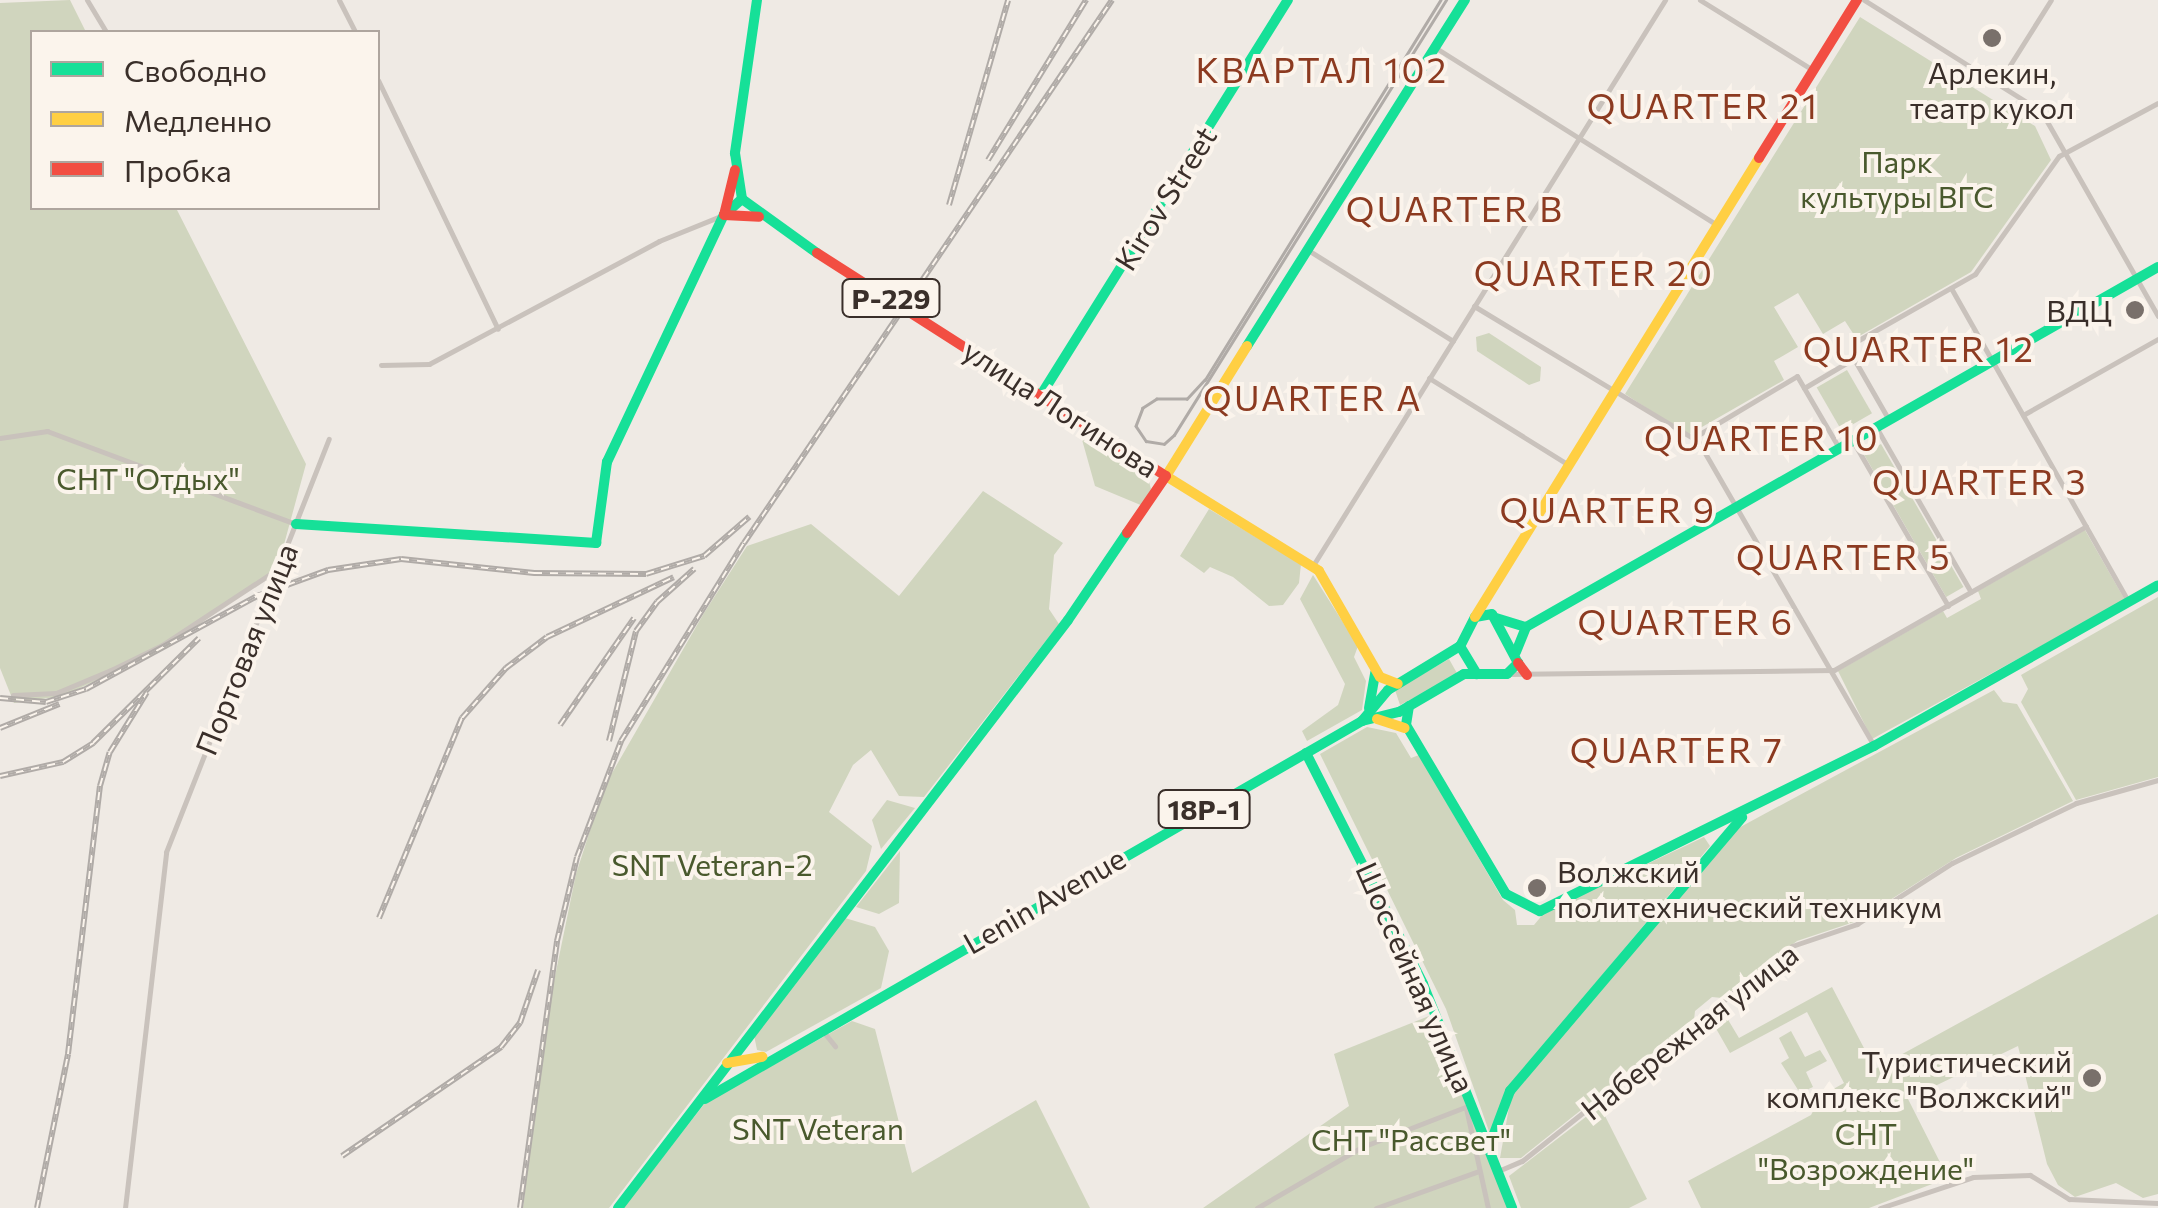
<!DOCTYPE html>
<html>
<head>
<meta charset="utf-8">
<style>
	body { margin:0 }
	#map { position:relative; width:2158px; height:1208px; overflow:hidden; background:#efeae4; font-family:Commissioner,sans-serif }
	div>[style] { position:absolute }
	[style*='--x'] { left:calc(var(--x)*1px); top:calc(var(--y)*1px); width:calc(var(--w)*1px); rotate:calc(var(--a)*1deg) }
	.green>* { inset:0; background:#d0d5be; transform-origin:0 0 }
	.street>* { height:5px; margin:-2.5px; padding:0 2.5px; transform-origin:2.5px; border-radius:2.5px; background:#c9c2bc }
	.fast>* { height:10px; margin:-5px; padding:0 5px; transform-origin:5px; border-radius:5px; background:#16e098 }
	.slow>* { height:10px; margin:-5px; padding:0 5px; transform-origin:5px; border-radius:5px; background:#ffcf43 }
	.jam>* { height:10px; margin:-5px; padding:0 5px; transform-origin:5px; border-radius:5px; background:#f24e42 }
	.tram>* { height:2.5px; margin:-1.25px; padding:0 1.25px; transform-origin:1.25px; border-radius:1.25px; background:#b0aba7 }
	.rail>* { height:6px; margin-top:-3px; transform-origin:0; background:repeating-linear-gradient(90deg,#fbf4ec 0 8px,#b0aba7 0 16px); box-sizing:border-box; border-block:2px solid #b0aba7 }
	.dots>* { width:28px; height:28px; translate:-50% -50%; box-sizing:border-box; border:5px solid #fbf4ec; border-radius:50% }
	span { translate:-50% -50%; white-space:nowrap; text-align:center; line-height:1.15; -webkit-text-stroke:8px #fbf4ec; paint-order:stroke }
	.shield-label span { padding:2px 8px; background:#fbf4ec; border:2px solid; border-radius:8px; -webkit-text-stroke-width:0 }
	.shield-label { font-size:28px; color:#3a2f2a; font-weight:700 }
	.poi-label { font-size:30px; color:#3a2f2a }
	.right { translate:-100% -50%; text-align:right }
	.left { translate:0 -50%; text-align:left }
	.park-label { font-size:30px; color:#49592d }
	.street-label { font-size:30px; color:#3a2f2a }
	.quarter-label { font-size:35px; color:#8c3a20; letter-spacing:2.5px }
	.legend { position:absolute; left:30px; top:30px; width:350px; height:180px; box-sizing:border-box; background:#fbf4ec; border:2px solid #aea59e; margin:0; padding:12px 18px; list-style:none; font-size:30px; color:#3a2f2a }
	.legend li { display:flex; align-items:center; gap:20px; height:50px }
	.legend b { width:50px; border:2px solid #aea59e }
</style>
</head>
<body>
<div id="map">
	<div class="green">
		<i style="clip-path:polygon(70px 0,86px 32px,32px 32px,32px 208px,176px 208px,306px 464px,277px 570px,161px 651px,62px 696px,14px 703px,0 668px,0 3px)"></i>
		<i style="clip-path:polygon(1860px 17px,2035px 126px,2051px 160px,1971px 272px,1856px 338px,1845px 321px,1823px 334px,1798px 293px,1774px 307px,1798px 347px,1774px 361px,1784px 380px,1688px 435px,1625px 394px)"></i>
		<i style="clip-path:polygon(1489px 333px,1541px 367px,1540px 381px,1529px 385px,1477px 351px,1476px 337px)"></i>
		<i style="left:1847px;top:370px;width:50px;height:35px;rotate:60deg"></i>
		<i style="clip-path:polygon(1088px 430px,1146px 471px,1151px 489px,1143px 506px,1095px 486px,1081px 436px)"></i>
		<i style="left:1881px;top:444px;width:165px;height:20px;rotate:60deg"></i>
		<i style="clip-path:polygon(983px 491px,1063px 543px,1054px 555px,1049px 609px,1059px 624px,924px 797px,899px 796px,871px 750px,853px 765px,829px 812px,872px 846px,866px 871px,609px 1208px,523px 1208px,544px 1030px,576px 874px,604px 787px,704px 613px,747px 546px,811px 524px,899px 596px)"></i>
		<i style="clip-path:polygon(1209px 509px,1301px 564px,1299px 583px,1283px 605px,1269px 606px,1233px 577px,1210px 567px,1204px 573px,1180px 556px)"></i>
		<i style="clip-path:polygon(2085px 530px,2125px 600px,1872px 739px,1838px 671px,1943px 611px,1947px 618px,1981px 599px,1978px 591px)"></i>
		<i style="clip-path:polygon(1313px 575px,1358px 646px,1354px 657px,1366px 681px,1362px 710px,1307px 741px,1302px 731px,1338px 705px,1345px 684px,1300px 599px)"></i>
		<i style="clip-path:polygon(2158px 597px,2158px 777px,2076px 800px,2021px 702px,2028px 689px,2021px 675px)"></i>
		<i style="clip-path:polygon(1449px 659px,1458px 675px,1400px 705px,1395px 690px)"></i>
		<i style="clip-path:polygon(1994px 690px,2003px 702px,2017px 704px,2073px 801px,1956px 858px,1857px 921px,1797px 941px,1722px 998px,1712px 997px,1695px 1011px,1694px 1020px,1521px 1158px,1500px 1158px,1511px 1096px,1733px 831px)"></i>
		<i style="clip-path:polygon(1367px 727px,1396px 733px,1411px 758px,1419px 755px,1503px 900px,1515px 910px,1517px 925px,1534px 925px,1544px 913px,1704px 837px,1710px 846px,1507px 1089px,1491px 1137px,1446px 1009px,1320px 754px)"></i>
		<i style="clip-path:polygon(887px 800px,915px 808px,881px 849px,872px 820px)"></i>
		<i style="clip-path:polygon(900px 851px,899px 903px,879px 914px,856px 907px)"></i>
		<i style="clip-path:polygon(2158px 914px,2158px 1194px,2143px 1198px,2116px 1183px,2075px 1197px,2058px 1185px,2047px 1164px,2018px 1046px,1908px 1099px,1948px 1178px,1869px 1208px,1701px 1208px,1688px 1181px,1811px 1115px,1821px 1096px,1844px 1083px,1807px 1012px,1730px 1053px,1714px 1025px,1723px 1018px,1721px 1008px,1739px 1038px,1832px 987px,1875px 1069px)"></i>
		<i style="clip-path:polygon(845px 918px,875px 927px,889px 951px,881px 988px,766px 1052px,757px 1050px,754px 1035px)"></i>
		<i style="clip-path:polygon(1434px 1014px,1510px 1208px,1203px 1208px,1349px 1106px,1334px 1054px)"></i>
		<i style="clip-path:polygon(852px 1021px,875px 1029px,912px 1173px,1036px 1100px,1090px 1208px,623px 1208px,705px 1103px)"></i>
		<i style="clip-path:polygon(1791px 1031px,1805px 1057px,1820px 1050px,1827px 1061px,1806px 1072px,1813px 1087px,1800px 1093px,1781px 1063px,1789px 1058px,1779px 1038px)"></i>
		<i style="clip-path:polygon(1600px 1106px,1647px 1199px,1629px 1208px,1521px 1208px,1509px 1176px)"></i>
	</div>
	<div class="street">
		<i style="--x:87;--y:0;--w:37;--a:59"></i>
		<i style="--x:339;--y:0;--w:36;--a:63"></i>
		<i style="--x:1700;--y:0;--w:133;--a:31.8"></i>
		<i style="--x:1864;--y:0;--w:209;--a:32.1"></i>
		<i style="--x:2041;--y:111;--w:236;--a:60.3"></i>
		<i style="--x:1436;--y:48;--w:332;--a:32.2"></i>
		<i style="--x:378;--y:80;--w:276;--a:64.3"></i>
		<i style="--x:1998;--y:84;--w:99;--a:-57.8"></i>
		<i style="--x:1308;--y:250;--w:171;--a:32.1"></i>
		<i style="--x:1951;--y:288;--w:361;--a:60.5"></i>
		<i style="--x:1474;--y:306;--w:262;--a:31.1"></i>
		<i style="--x:1698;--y:441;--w:352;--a:60"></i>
		<i style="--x:1854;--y:359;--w:18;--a:-81"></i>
		<i style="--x:1857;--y:341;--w:136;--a:-29.6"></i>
		<i style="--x:1975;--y:274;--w:145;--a:-54.6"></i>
		<i style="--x:2059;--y:156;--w:112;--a:-28.2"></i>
		<i style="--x:1854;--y:359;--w:70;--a:60.2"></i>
		<i style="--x:381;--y:365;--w:48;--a:-1.2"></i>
		<i style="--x:429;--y:364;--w:261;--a:-28.1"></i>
		<i style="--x:659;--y:241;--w:67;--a:-22"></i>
		<i style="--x:1429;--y:378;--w:163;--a:31.9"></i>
		<i style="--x:1804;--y:388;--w:57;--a:-30.6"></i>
		<i style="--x:2023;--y:415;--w:155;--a:-29.4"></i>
		<i style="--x:1876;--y:427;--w:190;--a:60.1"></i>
		<i style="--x:0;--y:438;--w:48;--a:-8.5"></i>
		<i style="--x:47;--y:431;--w:266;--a:20.5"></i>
		<i style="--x:1693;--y:438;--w:121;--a:-30.8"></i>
		<i style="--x:1797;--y:376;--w:83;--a:59.7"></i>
		<i style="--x:1854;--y:443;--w:188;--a:60"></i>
		<i style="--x:1312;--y:567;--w:668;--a:-58.09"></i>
		<i style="--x:1508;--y:674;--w:326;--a:-0.7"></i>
		<i style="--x:1834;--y:670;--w:290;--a:-29.7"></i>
		<i style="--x:13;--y:695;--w:43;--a:-2.7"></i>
		<i style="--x:56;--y:693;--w:60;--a:-22.7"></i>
		<i style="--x:111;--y:670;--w:57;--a:-26.1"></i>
		<i style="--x:162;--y:645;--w:140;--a:-33.3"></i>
		<i style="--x:822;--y:1030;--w:21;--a:51"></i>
		<i style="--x:1466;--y:1108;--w:102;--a:77.6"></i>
		<i style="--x:1498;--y:1171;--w:26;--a:-23"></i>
		<i style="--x:1522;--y:1161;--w:345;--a:-38.5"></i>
		<i style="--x:1792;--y:946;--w:69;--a:-18.7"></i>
		<i style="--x:1857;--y:924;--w:113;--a:-32.7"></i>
		<i style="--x:1952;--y:863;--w:138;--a:-25.8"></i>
		<i style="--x:2076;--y:803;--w:85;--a:-15.7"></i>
		<i style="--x:125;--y:1208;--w:358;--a:-83.4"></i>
		<i style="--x:166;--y:852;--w:444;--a:-68.5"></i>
		<i style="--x:1257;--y:1208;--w:121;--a:-30.2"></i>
		<i style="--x:1362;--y:1147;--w:119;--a:-21.2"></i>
		<i style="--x:1376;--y:1208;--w:109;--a:-19.8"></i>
		<i style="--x:1880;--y:1208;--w:98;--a:-18.4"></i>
		<i style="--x:1973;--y:1177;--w:57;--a:-2"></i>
		<i style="--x:2030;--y:1175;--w:46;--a:31.6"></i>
		<i style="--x:2069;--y:1199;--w:89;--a:2.6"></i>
	</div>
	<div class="fast">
		<i style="--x:757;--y:0;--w:155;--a:98.2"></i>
		<i style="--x:735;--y:153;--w:47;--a:81.3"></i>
		<i style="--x:742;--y:199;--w:92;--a:35.8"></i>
		<i style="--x:1247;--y:346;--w:409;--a:-57.8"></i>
		<i style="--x:1041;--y:395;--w:466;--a:-58"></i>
		<i style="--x:296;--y:524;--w:301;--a:3.6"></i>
		<i style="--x:596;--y:543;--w:82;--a:-82.3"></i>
		<i style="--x:607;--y:462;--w:273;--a:-64.7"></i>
		<i style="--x:724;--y:215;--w:24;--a:-42"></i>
		<i style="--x:1496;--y:618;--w:31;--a:17"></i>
		<i style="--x:1460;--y:646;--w:33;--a:59"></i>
		<i style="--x:1516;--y:652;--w:27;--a:-68"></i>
		<i style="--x:1526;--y:627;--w:727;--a:-29.67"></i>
		<i style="--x:1409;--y:706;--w:19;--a:99"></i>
		<i style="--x:1406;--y:725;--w:196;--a:59.4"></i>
		<i style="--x:1506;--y:894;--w:38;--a:27"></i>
		<i style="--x:1540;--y:911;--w:373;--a:-26.3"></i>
		<i style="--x:1874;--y:746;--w:326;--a:-29.5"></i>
		<i style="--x:1369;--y:708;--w:36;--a:-80"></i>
		<i style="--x:1362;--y:721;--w:40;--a:-50"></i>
		<i style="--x:1388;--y:690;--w:84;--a:-31.4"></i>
		<i style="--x:1306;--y:753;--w:259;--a:63.1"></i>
		<i style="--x:1423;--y:984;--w:241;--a:68.3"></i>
		<i style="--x:705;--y:1099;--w:758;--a:-29.91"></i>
		<i style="--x:1362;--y:721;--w:38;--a:-14"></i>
		<i style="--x:1399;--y:712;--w:75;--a:-30.3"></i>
		<i style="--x:1464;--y:674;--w:43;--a:0"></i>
		<i style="--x:1507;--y:674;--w:16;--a:-45"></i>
		<i style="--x:1518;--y:663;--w:55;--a:-118"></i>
		<i style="--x:1492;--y:614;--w:17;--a:170"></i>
		<i style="--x:1475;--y:617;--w:33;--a:117"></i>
		<i style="--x:1489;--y:1147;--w:60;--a:-69.4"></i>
		<i style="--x:1510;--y:1091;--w:359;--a:-49.7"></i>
		<i style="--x:618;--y:1208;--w:740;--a:-52.57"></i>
		<i style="--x:1068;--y:620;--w:105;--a:-55.9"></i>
	</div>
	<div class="slow">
		<i style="--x:1247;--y:346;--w:153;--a:121.9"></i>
		<i style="--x:1166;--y:476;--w:180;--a:31.8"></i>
		<i style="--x:1319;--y:571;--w:122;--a:60.1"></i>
		<i style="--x:1380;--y:677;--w:19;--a:21"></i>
		<i style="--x:1475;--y:617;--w:540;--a:-58.25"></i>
		<i style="--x:1377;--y:719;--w:29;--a:18"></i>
		<i style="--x:727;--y:1063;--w:36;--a:-10"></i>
	</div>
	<div class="jam">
		<i style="--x:1759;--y:158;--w:186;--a:-58.2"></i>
		<i style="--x:735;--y:170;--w:46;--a:103.7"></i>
		<i style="--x:724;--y:215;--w:35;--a:3"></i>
		<i style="--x:817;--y:253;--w:414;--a:32.6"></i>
		<i style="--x:1166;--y:476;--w:69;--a:124.4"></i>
		<i style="--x:1518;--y:663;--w:15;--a:53"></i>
	</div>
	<div class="tram">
		<i style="--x:1441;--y:0;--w:447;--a:121.8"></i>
		<i style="--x:1205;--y:380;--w:26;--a:133"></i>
		<i style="--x:1187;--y:399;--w:30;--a:180"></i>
		<i style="--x:1157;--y:399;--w:17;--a:147"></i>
		<i style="--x:1143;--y:408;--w:19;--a:111"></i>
		<i style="--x:1136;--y:426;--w:18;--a:56"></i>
		<i style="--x:1146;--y:441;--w:18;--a:9"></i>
		<i style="--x:1164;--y:444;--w:13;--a:-42"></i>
		<i style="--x:1174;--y:435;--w:513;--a:-57.98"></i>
	</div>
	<div class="rail">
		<i style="--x:988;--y:160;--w:188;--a:-58.5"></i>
		<i style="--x:949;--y:205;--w:213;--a:-73.9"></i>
		<i style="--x:0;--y:698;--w:46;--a:5"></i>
		<i style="--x:46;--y:702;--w:42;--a:-18"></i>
		<i style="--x:86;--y:689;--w:195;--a:-28.5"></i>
		<i style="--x:257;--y:596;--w:76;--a:-20.1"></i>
		<i style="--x:328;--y:570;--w:74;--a:-8.6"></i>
		<i style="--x:401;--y:559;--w:134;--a:6"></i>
		<i style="--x:534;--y:573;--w:112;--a:0.5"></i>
		<i style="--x:646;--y:574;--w:61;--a:-17.2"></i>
		<i style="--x:704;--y:556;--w:60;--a:-40.9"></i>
		<i style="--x:560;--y:725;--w:130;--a:-55.3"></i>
		<i style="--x:0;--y:728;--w:64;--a:-22.1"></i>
		<i style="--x:609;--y:741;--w:113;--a:-76.2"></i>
		<i style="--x:636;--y:631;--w:36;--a:-54"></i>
		<i style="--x:657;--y:602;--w:50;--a:-41.7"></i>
		<i style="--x:0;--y:776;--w:65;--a:-12.5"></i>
		<i style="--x:63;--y:762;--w:36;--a:-32"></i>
		<i style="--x:93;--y:743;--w:149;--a:-44.7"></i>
		<i style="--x:379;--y:918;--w:217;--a:-67.5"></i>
		<i style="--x:462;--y:718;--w:67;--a:-48.7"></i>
		<i style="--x:506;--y:668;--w:51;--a:-37.1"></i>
		<i style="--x:547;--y:637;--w:140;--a:-25.3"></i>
		<i style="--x:342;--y:1156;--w:193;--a:-34.4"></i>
		<i style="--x:501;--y:1047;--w:31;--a:-52"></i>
		<i style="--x:520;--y:1023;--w:56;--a:-71.2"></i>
		<i style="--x:37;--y:1208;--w:157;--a:-78.6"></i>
		<i style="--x:68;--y:1054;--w:270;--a:-83.2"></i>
		<i style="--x:100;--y:786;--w:35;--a:-74"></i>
		<i style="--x:110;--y:752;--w:70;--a:-58.3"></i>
		<i style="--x:520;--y:1208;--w:270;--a:-82.1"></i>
		<i style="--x:557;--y:941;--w:86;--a:-76.6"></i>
		<i style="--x:577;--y:857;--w:124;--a:-69.2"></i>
		<i style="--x:621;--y:741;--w:233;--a:-58.2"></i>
		<i style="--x:744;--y:543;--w:656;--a:-55.87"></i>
	</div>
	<div class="dots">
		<i style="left:1992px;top:38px;background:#79706b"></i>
		<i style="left:2135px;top:310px;background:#79706b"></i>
		<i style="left:1537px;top:888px;background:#79706b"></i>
		<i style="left:2092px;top:1078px;background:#79706b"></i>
	</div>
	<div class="shield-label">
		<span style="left:891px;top:298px">Р-229</span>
		<span style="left:1204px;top:809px">18Р-1</span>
	</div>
	<div class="poi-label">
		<span style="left:1992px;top:89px">Арлекин,<br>театр кукол</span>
		<span class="right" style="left:2112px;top:310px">ВДЦ</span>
		<span class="left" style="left:1557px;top:888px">Волжский<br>политехнический техникум</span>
		<span class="right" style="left:2072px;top:1078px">Туристический<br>комплекс "Волжский"</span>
	</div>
	<div class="park-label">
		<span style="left:1897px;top:178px">Парк<br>культуры ВГС</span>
		<span style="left:148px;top:478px">СНТ "Отдых"</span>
		<span style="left:712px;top:864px">SNT Veteran-2</span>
		<span style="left:818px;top:1128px">SNT Veteran</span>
		<span style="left:1866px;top:1150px">СНТ<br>"Возрождение"</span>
		<span style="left:1411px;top:1139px">СНТ "Рассвет"</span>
	</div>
	<div class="street-label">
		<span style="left:1165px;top:198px;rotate:-58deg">Kirov Street</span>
		<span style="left:1061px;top:408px;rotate:33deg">улица Логинова</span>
		<span style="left:246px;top:649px;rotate:-68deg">Портовая улица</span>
		<span style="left:1044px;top:900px;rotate:-30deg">Lenin Avenue</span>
		<span style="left:1416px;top:977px;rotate:66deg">Шоссейная улица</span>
		<span style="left:1689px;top:1031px;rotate:-38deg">Набережная улица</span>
	</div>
	<div class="quarter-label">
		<span style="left:1322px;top:69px">КВАРТАЛ 102</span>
		<span style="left:1703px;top:105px">QUARTER 21</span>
		<span style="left:1455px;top:208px">QUARTER B</span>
		<span style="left:1594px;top:272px">QUARTER 20</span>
		<span style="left:1919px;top:348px">QUARTER 12</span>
		<span style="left:1313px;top:397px">QUARTER A</span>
		<span style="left:1762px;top:437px">QUARTER 10</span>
		<span style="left:1980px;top:481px">QUARTER 3</span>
		<span style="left:1608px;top:509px">QUARTER 9</span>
		<span style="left:1844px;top:556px">QUARTER 5</span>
		<span style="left:1686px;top:621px">QUARTER 6</span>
		<span style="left:1677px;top:749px">QUARTER 7</span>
	</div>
	<ul class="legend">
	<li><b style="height:12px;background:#16e098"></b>Свободно</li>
	<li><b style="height:12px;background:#ffcf43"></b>Медленно</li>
	<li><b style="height:12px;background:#f24e42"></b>Пробка</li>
	</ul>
</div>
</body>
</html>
